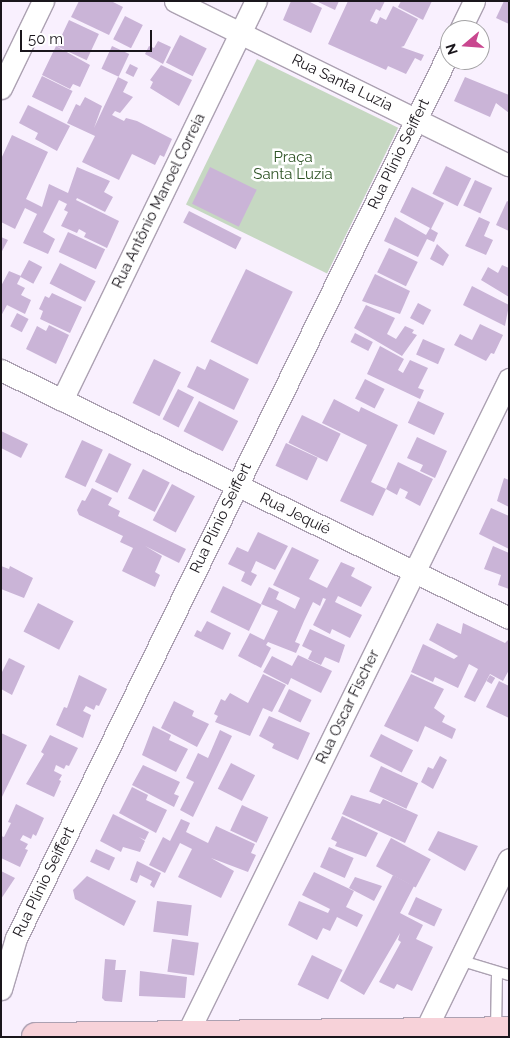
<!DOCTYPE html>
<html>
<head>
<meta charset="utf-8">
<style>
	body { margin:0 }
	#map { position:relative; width:510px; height:1038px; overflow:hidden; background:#f9f0fe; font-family:Raleway,sans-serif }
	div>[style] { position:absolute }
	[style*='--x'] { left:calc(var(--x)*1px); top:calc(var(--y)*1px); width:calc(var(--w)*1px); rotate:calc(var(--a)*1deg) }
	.green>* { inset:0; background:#c6d8c2; transform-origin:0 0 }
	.building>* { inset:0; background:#cab4d7; transform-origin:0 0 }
	.roads { filter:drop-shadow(1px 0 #aca1b2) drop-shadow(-1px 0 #aca1b2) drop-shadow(0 1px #aca1b2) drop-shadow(0 -1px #aca1b2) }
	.lane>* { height:10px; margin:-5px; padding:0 5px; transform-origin:5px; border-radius:5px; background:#fff }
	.street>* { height:21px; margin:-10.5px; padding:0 10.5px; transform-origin:10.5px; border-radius:10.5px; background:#fff }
	.primary>* { height:28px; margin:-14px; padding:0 14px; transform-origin:14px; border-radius:14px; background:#f7d2d9 }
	span { translate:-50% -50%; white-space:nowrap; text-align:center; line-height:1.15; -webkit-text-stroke:5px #fff; paint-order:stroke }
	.street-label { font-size:15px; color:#1a161c }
	.park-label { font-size:15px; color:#2f5426 }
	.frame { position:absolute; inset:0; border:2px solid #1a161c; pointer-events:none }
	.north { position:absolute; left:440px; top:20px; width:50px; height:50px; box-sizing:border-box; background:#fff; border:1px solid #a3a2a4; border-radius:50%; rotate:252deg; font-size:14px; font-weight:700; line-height:20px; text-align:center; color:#1a161c }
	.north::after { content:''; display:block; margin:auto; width:18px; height:22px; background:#c9478f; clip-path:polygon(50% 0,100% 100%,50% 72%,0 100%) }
	.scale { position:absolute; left:20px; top:30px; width:132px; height:22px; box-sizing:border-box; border:2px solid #1a161c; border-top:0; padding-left:6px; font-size:15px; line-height:18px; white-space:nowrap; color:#1a161c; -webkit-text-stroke:4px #fff; paint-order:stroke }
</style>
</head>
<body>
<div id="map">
	<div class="green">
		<i style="left:257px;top:59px;width:157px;height:162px;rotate:26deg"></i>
	</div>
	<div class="building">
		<i style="clip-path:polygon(79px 1px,111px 1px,123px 7px,109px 35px,71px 17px)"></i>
		<i style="clip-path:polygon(291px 1px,308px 1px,322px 8px,311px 33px,283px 20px)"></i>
		<i style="clip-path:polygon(316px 1px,339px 1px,335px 10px)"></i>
		<i style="clip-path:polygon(348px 1px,385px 1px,380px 11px,376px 9px,370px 21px,377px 24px,380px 17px,386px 20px,393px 6px,418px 19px,404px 46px,401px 47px,424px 55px,421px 61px,415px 58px,406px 74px,388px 66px,386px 70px,328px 44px)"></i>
		<i style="clip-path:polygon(401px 1px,432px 1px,423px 20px,398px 7px)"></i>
		<i style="clip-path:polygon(504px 1px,509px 1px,509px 24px,496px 18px)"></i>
		<i style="left:125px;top:16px;width:20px;height:26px;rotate:27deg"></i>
		<i style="left:69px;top:20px;width:33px;height:29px;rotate:25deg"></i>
		<i style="left:180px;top:35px;width:30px;height:31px;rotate:27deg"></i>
		<i style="clip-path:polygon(158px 41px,171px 47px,163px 64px,145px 54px,149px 46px,154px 48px)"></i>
		<i style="clip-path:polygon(56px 46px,90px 65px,80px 87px,73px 84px,70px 89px,42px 75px)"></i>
		<i style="left:112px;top:46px;width:19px;height:25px;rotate:25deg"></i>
		<i style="left:130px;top:64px;width:9px;height:10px;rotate:27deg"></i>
		<i style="clip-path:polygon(161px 65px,192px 80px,179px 106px,150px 88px,153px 82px,150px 80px)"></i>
		<i style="left:42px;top:76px;width:34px;height:23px;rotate:26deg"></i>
		<i style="clip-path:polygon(118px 77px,128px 82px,123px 92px,133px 97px,120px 113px,115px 111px,112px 115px,124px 121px,126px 118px,137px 121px,172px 139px,164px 157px,160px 155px,155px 165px,132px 154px,119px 180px,82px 162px,95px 136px,67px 123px,76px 104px,80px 106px,85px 97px,102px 106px,94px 128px)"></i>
		<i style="clip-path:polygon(465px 77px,509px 95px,509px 113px,496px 103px,490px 117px,454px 101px)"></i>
		<i style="clip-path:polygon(28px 105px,70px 126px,57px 151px,35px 139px,38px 133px,19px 123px)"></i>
		<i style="clip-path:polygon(12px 135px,48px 152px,26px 199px,42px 207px,49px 184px,68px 193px,77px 167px,110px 181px,104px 192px,113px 197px,105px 212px,77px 198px,76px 200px,119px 221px,107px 248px,84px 237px,86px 233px,79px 229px,77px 233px,61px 226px,68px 212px,64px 210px,67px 204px,59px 200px,43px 232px,55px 239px,48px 254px,23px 243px,37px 214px,25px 208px,15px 229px,1px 222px,1px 159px)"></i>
		<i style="left:446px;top:166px;width:28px;height:31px;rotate:26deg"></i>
		<i style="left:210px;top:167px;width:52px;height:41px;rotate:26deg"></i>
		<i style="left:475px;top:180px;width:19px;height:28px;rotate:25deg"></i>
		<i style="clip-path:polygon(412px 187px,444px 203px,431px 229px,438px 233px,434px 242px,427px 239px,418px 257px,384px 241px,395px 217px,426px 235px,430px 228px,400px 212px)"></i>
		<i style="clip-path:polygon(507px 201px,509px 202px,509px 231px,496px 225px)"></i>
		<i style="left:189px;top:211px;width:59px;height:13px;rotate:27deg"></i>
		<i style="clip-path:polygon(479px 217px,490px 222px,484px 236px,493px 240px,486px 255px,465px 246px)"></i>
		<i style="left:68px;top:232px;width:41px;height:22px;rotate:25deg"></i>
		<i style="clip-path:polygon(1px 237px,8px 240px,1px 253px)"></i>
		<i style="clip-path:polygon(437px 244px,449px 255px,443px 266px,430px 259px)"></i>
		<i style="left:389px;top:248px;width:32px;height:27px;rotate:26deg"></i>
		<i style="left:29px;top:260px;width:15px;height:19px;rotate:28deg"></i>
		<i style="left:60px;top:263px;width:40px;height:23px;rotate:27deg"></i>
		<i style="clip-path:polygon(502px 265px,509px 268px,509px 297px,481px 280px,488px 267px,498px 273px)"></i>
		<i style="left:246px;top:269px;width:52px;height:81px;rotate:26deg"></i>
		<i style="clip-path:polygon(9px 271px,21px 276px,17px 284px,25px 288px,21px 295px,31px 300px,25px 314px,7px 305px,1px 316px,1px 286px)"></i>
		<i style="clip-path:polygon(375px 274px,410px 291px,400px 314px,362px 301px)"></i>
		<i style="clip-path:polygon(472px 286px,509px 305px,505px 326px,463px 305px)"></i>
		<i style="clip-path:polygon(52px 293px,82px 307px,70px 333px,40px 319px,43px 311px,39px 309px,45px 296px,49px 298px)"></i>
		<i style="left:418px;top:303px;width:15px;height:17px;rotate:28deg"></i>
		<i style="clip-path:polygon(366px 305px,395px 318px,387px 334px,396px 339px,405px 326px,414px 330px,412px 333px,417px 335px,402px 356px,354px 328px)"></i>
		<i style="left:17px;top:313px;width:13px;height:15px;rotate:27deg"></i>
		<i style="clip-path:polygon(480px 324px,503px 335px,494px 354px,491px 353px,486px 361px,454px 345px,460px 334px,472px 340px)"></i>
		<i style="clip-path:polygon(49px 325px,69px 335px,56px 364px,26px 349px,37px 326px,46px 331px)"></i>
		<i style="left:355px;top:333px;width:20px;height:10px;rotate:27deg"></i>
		<i style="left:423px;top:339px;width:24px;height:17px;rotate:24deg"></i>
		<i style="clip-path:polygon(380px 346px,404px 359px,398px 370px,403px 373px,410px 360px,428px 368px,418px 388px,424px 390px,420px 399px,367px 374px)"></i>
		<i style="left:154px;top:359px;width:30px;height:49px;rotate:26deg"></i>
		<i style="clip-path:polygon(210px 359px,249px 379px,234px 410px,187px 387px,197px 366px,205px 370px)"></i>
		<i style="left:365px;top:379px;width:22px;height:22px;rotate:27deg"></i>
		<i style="left:178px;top:389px;width:18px;height:34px;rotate:27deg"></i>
		<i style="clip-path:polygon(334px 399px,359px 412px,361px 407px,398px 425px,371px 482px,386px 489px,373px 516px,340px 501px,367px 445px,322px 423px)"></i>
		<i style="left:199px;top:401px;width:44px;height:34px;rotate:27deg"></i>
		<i style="left:418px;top:401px;width:29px;height:24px;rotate:25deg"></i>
		<i style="left:302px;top:415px;width:43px;height:31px;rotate:26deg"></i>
		<i style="clip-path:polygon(1px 431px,28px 444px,21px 458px,1px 448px)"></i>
		<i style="clip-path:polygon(417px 437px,447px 451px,435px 478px,420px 471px,423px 465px,407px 458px)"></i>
		<i style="left:82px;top:440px;width:23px;height:41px;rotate:25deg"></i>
		<i style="left:286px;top:443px;width:35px;height:25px;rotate:25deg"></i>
		<i style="left:109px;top:453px;width:25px;height:32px;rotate:26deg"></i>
		<i style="clip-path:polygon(398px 462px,433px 479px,420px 506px,405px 498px,408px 492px,400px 488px,397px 495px,386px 489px)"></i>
		<i style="left:143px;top:469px;width:30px;height:33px;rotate:27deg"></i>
		<i style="clip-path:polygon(504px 478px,509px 480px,509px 507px,497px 501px)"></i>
		<i style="left:172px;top:484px;width:26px;height:41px;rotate:28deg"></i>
		<i style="clip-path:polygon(92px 488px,112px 498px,108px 505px,120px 511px,118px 516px,186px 549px,179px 563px,145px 546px,162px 556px,155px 572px,160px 575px,155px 587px,122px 571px,133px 548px,120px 542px,123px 536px,79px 515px,77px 510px,82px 500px,85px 501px)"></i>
		<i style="clip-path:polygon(491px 508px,509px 516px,509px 549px,479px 534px)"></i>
		<i style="clip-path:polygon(258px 532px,288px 546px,275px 570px,256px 561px,251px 572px,257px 575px,251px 586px,241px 581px,245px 572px,228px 564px,237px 547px,248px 552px)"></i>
		<i style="clip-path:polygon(493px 546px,509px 553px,509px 589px,498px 585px,501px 575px,484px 569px)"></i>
		<i style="clip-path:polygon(292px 547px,319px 560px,309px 579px,327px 588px,341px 562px,355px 568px,351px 576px,372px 587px,361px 607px,338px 596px,335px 602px,362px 615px,350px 638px,332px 629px,330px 634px,313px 625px,326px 599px,323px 598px,320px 606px,313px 602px,304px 621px,295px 642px,300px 644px,296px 653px,268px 642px,266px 645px,271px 648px,261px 668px,238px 656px,250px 633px,264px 640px,278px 611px,261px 604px,269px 587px,279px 592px,276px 599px,295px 609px,300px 598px,273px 585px)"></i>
		<i style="clip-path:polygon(1px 566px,9px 569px,10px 566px,33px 578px,24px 598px,1px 589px)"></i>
		<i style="left:223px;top:586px;width:43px;height:29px;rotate:26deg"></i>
		<i style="left:38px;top:603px;width:40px;height:32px;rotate:27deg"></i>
		<i style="clip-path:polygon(207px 621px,231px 633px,223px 650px,194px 636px,197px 630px,201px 632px)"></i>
		<i style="clip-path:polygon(437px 623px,461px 634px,463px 623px,505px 643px,509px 639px,509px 670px,503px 681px,490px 674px,475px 702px,464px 697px,478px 669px,469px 664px,458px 688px,435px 677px,433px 682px,411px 672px,423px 644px,454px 659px,458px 656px,429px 640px)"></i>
		<i style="clip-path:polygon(310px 629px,345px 645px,339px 663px,325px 657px,321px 665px,308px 659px,312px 651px,302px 646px)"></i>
		<i style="clip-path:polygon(298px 655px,332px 671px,321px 693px,291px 678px,288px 685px,263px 672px,272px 656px,292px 666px)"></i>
		<i style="clip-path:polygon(9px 658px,25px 666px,12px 695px,1px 689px,1px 674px)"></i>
		<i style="clip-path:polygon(263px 674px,286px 685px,272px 712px,263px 708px,250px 736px,215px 722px,218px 716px,214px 714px,221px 699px,225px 701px,230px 693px,248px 703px)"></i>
		<i style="clip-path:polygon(411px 674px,444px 689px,434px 708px,445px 716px,442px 722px,456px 729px,452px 739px,425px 726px,418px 742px,384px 726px)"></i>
		<i style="clip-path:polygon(79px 675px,107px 689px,99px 706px,96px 705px,94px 710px,86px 706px,83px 711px,91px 715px,83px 738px,56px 725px,64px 707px,67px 708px)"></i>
		<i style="left:490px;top:675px;width:6px;height:7px;rotate:31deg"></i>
		<i style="clip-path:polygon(499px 681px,509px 686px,509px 718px,486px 707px)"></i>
		<i style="left:289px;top:689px;width:25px;height:25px;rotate:26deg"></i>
		<i style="clip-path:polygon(174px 701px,194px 711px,192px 716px,209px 724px,197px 747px,161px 728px)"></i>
		<i style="clip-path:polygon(269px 716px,310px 733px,298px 760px,272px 748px,274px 744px,259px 736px)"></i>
		<i style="clip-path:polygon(153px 726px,171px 735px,169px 740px,188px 749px,176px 772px,142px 755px)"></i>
		<i style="clip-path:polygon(220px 730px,232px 736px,193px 817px,180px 810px,194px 782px,186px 778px,198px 753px,208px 758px)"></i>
		<i style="clip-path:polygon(1px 733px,27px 745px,1px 799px)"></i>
		<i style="left:381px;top:734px;width:36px;height:25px;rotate:27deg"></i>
		<i style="clip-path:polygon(50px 735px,78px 748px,69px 766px,66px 765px,64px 769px,56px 765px,54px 771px,62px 775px,59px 780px,61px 781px,54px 797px,26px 784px,44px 754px,41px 752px)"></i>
		<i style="clip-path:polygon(440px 756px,447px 760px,433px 789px,421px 782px,428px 767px,433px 769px)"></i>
		<i style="left:231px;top:763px;width:27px;height:29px;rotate:27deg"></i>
		<i style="clip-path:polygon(143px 765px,180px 782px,174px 794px,179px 796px,174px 807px,132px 785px)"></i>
		<i style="left:381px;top:766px;width:41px;height:28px;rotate:25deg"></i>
		<i style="clip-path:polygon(132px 787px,148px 795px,146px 800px,167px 810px,156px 833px,119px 813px)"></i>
		<i style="clip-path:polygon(351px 795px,380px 804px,383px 799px,418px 815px,405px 843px,342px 814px)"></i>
		<i style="clip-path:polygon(16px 804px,44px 818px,36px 836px,33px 834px,31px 839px,23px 835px,20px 840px,28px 844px,25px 849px,28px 850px,20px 867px,1px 858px,1px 836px,4px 837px,11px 823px,8px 822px)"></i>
		<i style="left:242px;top:805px;width:29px;height:28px;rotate:25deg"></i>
		<i style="clip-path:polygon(113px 814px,149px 832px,145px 840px,139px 837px,145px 841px,140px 852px,123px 847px,121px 852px,100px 841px)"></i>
		<i style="clip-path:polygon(342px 816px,378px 833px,366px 857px,335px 846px,337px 842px,331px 839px)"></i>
		<i style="clip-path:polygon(181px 819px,190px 823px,186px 832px,208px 843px,216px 826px,255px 844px,251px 853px,256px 855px,248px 872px,211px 858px,234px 871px,221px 898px,178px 877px,192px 849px,180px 843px,165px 873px,149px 865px,163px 837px,170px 841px)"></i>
		<i style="clip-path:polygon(438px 831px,478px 846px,465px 871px,428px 850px)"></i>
		<i style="left:391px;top:838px;width:45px;height:32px;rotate:28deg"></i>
		<i style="left:329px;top:847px;width:27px;height:22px;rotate:24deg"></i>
		<i style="left:96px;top:849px;width:21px;height:14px;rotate:25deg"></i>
		<i style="clip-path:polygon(137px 861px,161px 873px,154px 888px,150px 885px,152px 881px,140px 875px,137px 883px,130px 880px)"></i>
		<i style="clip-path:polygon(1px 871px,15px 878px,1px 899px)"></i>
		<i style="clip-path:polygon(314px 872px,354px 891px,346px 907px,363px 915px,357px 927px,337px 917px,330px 931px,323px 928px,317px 940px,288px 925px,299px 901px,328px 913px,330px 909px,302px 895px)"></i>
		<i style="clip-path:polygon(393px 875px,414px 886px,400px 913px,423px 925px,416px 939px,433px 947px,412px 991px,397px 984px,394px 989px,379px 982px,401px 942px,398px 940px,400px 933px,364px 995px,340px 981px)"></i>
		<i style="clip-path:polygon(87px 876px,136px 901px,124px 926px,75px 899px,73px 890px)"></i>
		<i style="clip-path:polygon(355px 877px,382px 886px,374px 901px,349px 888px)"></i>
		<i style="left:416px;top:897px;width:29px;height:19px;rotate:25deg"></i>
		<i style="left:157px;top:901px;width:35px;height:31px;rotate:7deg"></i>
		<i style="left:172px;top:939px;width:27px;height:33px;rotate:8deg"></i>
		<i style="left:312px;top:955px;width:34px;height:33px;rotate:26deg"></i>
		<i style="clip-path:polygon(105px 959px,116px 960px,115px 970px,126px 970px,122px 1002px,105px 1001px,102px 998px)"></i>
		<i style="clip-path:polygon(140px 971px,187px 977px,185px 998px,139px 996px)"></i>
	</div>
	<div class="roads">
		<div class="lane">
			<i style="--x:459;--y:960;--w:52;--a:16.7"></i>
			<i style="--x:496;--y:1030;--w:58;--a:-89"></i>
		</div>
		<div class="street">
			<i style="--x:175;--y:1;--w:372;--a:26.2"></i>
			<i style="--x:460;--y:30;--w:32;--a:-64"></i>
			<i style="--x:1;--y:88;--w:97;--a:-64.2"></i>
			<i style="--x:1;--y:370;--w:565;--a:26.02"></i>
			<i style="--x:62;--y:400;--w:444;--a:-64.1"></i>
			<i style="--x:1;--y:989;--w:53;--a:-73.6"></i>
			<i style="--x:16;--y:938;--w:988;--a:-63.95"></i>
			<i style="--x:425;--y:1031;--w:191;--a:-64"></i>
			<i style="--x:187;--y:1034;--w:730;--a:-63.82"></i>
		</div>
		<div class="primary">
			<i style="--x:36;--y:1037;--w:473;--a:-0.7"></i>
		</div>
	</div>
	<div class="street-label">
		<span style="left:342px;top:83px;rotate:26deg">Rua Santa Luzia</span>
		<span style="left:399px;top:154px;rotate:-64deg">Rua Plínio Seiffert</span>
		<span style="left:159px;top:201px;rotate:-64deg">Rua Antônio Manoel Correia</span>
		<span style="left:295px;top:514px;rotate:26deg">Rua Jequié</span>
		<span style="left:221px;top:518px;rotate:-64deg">Rua Plínio Seiffert</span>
		<span style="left:348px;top:707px;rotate:-64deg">Rua Oscar Fischer</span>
		<span style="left:44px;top:882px;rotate:-64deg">Rua Plínio Seiffert</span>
	</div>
	<div class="park-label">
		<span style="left:293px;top:166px">Praça<br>Santa Luzia</span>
	</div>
	<div class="frame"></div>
	<div class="north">N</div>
	<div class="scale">50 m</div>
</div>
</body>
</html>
